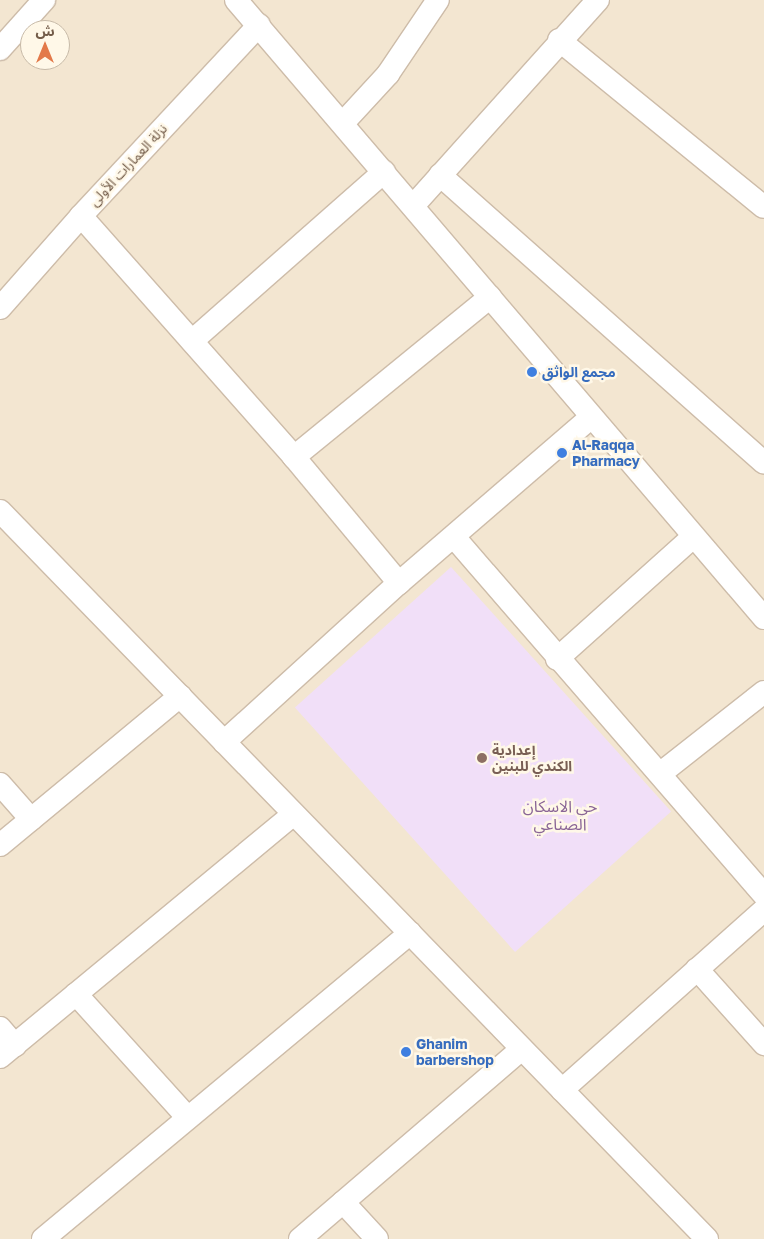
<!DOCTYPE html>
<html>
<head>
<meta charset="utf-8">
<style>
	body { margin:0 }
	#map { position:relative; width:764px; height:1239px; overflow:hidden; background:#fcf4e2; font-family:"Golos Text","Noto Sans Arabic",sans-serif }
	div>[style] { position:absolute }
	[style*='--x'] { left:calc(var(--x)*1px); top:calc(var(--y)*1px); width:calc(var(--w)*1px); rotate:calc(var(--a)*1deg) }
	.residential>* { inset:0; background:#f3e6d1 }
	.education>* { inset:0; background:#f1dff8; transform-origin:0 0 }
	.roads { filter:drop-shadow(1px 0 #cdbca9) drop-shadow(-1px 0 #cdbca9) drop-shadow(0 1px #cdbca9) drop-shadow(0 -1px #cdbca9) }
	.street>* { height:22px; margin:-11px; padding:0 11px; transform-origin:11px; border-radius:11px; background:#fff }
	.dots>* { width:14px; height:14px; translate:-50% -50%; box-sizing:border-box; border:2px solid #fff8e8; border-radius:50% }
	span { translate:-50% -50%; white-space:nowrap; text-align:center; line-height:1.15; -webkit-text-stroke:5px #fff8e8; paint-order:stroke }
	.street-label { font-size:14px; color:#735c49 }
	.shop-label { font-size:14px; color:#366cbe; font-weight:700 }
	.left { translate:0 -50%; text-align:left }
	.education-label { font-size:14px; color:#785e54; font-weight:700 }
	.quarter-label { font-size:16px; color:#8a6596 }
	.north { position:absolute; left:20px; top:20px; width:50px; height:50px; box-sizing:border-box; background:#fff8e8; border:1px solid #c7baa8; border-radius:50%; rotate:0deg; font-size:14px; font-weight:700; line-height:20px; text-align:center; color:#735c49 }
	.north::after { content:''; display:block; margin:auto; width:18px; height:22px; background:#e37949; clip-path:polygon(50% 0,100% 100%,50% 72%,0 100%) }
</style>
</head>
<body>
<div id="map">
	<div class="residential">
		<i style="clip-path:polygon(evenodd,0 0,764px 0,764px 1239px,0 1239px,0 0,30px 30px,60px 30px,60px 60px,30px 60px,30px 30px)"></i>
	</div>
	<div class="education">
		<i style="left:451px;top:567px;width:329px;height:210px;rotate:48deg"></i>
	</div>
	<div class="roads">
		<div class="street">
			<i style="--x:236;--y:0;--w:813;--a:49.49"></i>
			<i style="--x:559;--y:40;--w:264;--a:39.2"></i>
			<i style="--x:0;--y:49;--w:66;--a:-48.1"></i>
			<i style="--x:343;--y:123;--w:67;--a:-47.4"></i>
			<i style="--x:388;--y:74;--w:89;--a:-56"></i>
			<i style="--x:440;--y:175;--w:433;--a:41.6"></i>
			<i style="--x:413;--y:206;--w:277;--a:-48.1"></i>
			<i style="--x:81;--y:216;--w:322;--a:48.5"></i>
			<i style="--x:294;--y:457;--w:164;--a:50.2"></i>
			<i style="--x:0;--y:308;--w:123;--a:-48.6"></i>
			<i style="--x:81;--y:216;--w:261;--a:-47"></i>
			<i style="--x:192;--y:341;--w:256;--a:-41.4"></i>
			<i style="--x:294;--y:457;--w:253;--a:-39.2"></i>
			<i style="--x:0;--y:511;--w:1015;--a:45.84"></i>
			<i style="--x:454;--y:537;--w:474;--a:49.1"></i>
			<i style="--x:557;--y:659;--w:183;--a:-41.9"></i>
			<i style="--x:224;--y:742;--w:236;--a:-42.3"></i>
			<i style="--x:399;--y:583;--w:254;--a:-40.8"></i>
			<i style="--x:661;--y:773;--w:131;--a:-38.2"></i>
			<i style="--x:0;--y:784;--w:47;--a:48.5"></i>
			<i style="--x:0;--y:845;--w:234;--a:-39.6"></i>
			<i style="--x:697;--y:969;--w:101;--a:48.2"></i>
			<i style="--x:76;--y:994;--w:167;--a:47.9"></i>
			<i style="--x:0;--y:1028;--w:23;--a:49"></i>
			<i style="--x:0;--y:1057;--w:381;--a:-39.6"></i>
			<i style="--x:562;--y:1090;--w:271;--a:-41.7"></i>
			<i style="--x:343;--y:1202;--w:50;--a:47.4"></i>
			<i style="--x:43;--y:1239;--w:478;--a:-39.8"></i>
			<i style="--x:300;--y:1239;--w:292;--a:-40.6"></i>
		</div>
	</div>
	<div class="dots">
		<i style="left:532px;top:372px;background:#3f7fe0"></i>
		<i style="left:562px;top:453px;background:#3f7fe0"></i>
		<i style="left:482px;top:758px;background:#8d6e63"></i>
		<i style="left:406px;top:1052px;background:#3f7fe0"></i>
	</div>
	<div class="street-label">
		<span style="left:128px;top:165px;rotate:-47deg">نزلة العمارات الأولى</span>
	</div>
	<div class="shop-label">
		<span class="left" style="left:542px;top:372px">مجمع الواثق</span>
		<span class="left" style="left:572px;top:453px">Al-Raqqa<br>Pharmacy</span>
		<span class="left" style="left:416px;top:1052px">Ghanim<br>barbershop</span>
	</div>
	<div class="education-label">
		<span class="left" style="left:492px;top:758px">إعدادية<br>الكندي للبنين</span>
	</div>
	<div class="quarter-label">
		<span style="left:560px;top:815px">حي الاسكان<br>الصناعي</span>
	</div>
	<div class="north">ش</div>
</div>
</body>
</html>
